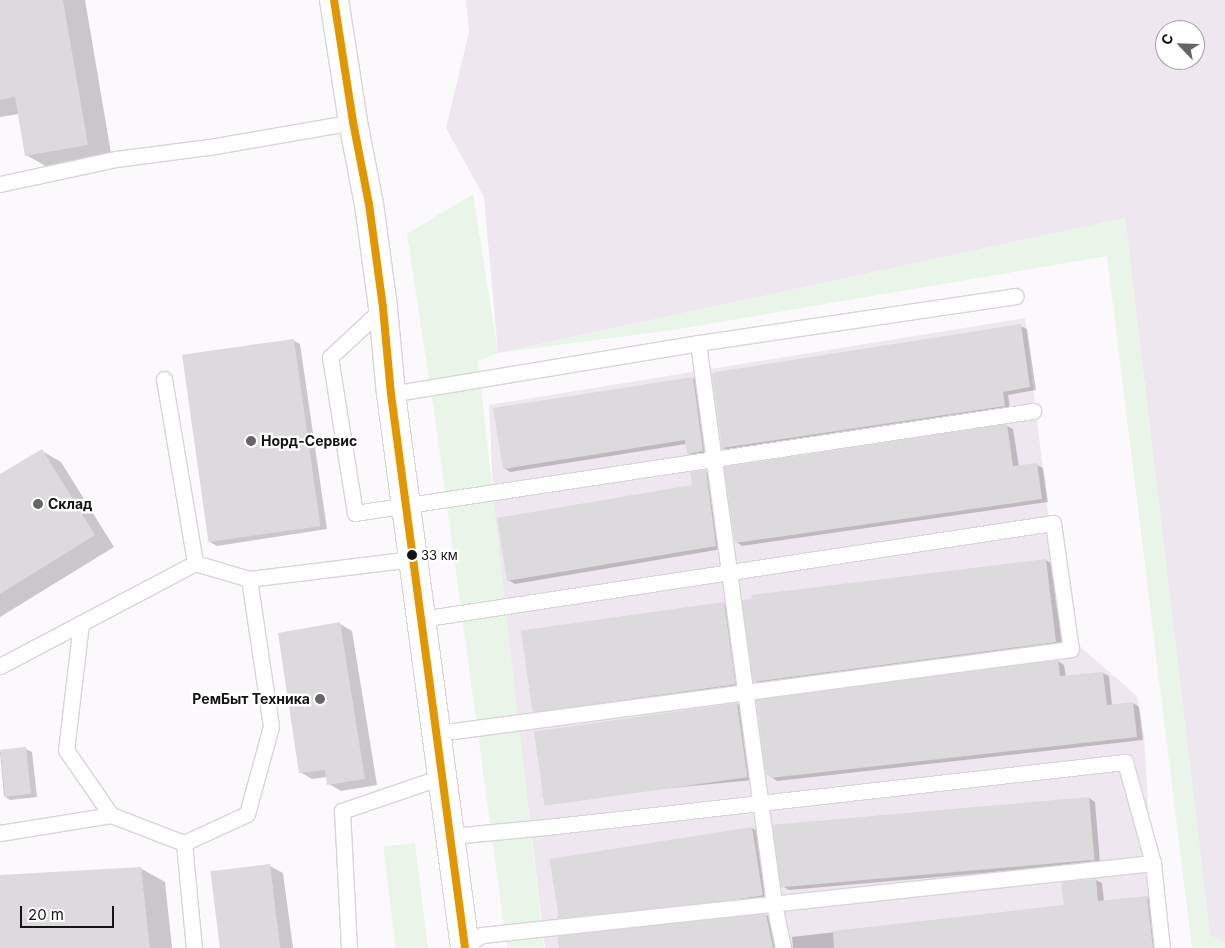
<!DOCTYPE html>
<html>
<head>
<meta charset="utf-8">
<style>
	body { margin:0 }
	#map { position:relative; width:1225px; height:948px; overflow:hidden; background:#fcf9fc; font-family:Inter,sans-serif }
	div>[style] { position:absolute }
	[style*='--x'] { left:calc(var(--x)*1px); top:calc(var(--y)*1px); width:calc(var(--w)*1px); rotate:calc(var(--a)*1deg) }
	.built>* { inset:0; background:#efe7ef }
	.green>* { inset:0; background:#e8f5e8; transform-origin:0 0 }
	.shadow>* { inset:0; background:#0003 }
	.building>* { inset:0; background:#dcdadc; transform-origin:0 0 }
	.roads { filter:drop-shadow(1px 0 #d7d5d7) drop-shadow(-1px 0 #d7d5d7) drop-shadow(0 1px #d7d5d7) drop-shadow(0 -1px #d7d5d7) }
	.service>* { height:15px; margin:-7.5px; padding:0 7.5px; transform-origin:7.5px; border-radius:7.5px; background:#fffeff }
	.secondary>* { height:28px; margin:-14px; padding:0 14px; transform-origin:14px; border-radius:14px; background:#fffeff }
	.bus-1>* { height:8px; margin:-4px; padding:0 4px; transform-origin:4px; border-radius:4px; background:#e09702 }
	.dots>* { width:14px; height:14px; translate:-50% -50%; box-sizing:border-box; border:2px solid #fff; border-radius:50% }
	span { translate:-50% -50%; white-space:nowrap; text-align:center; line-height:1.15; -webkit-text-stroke:4.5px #fff; paint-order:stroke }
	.bus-label { font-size:13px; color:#151315 }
	.left { translate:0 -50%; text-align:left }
	.poi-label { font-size:14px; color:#151315; font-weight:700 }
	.right { translate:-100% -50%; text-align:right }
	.north { position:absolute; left:1155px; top:20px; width:50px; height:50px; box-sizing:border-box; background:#fff; border:1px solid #a1a1a1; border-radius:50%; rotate:294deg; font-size:14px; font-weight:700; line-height:20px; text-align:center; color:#151315 }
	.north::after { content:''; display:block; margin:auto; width:18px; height:22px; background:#666466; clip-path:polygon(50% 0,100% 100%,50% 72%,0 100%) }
	.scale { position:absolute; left:20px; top:906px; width:94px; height:22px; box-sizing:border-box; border:2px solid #151315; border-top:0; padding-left:6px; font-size:15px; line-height:18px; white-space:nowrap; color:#151315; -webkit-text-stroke:4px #fff; paint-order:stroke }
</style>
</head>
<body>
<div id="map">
	<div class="built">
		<i style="clip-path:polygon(evenodd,466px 0,1225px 0,1225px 942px,1210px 936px,1125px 218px,498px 353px,484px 197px,446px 128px,469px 32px,466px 0,1165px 30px,1195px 30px,1195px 60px,1165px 60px,1165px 30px)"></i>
		<i style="clip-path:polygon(1025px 318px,1062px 631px,1137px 696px,1144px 735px,1156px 948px,545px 948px,495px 526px,489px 405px)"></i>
	</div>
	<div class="green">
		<i style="clip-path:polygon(473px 194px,498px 353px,1125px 218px,1210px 935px,1225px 942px,1225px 948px,1192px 948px,1107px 256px,679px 329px,498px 353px,478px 361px,544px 948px,507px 948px,436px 425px,407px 234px)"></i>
		<i style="left:415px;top:843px;width:106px;height:32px;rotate:83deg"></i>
	</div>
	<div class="shadow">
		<i style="clip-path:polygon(0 0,85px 0,112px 159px,51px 169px,26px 155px,19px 114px,0 117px)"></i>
		<i style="clip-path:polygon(1020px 326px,1027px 329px,1036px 390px,1008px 395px,1010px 409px,729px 451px,723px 448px)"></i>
		<i style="clip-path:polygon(293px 340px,300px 344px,327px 529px,217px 546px,210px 542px)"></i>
		<i style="clip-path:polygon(693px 378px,699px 382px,709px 454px,694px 456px,688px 453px,686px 444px,510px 472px,504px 468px)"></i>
		<i style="clip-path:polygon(1007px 426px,1013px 429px,1019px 467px,1037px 465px,1043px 468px,1048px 502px,742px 546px,736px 542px)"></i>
		<i style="clip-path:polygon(42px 451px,61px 462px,114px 547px,0 617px,0 475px)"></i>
		<i style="clip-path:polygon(705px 471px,712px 475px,722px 549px,515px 584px,508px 580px,693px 486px)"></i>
		<i style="clip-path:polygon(1046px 560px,1052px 564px,1062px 645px,761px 685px,755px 681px)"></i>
		<i style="clip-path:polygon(723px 604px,730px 607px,741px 687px,540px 714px,534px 710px)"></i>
		<i style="clip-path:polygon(340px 624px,352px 631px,377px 785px,341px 791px,329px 784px,327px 777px,312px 779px,300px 772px)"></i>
		<i style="clip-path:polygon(1058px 661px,1064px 665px,1066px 677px,1103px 673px,1109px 676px,1112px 705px,1133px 703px,1139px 707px,1143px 740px,777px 781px,767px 774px)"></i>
		<i style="clip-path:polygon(737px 704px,743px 708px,753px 780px,548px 800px,542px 796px)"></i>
		<i style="clip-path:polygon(26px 749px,32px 752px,37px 797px,10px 800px,4px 796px,0 752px)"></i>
		<i style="clip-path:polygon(1089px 798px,1095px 802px,1100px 863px,789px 890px,782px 886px)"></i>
		<i style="clip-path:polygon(752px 828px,759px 832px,769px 898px,563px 921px,557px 917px)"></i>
		<i style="clip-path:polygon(270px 866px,283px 873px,293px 948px,222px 948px)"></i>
		<i style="clip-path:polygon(140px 868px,165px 882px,172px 948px,0 948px,0 876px)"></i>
		<i style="clip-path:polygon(1096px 880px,1102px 883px,1104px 902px,1147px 897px,1153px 901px,1158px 948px,793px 948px,792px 937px,1065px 906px)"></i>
		<i style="clip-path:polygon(766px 915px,773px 919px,779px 948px,560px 948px)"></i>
	</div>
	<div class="building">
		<i style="clip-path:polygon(0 0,63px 0,88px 145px,25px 156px,15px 97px,0 100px)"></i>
		<i style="clip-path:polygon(1021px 324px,1030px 387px,1003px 392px,1005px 406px,722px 448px,712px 374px,716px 372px)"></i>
		<i style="left:294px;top:339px;width:189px;height:113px;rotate:82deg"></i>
		<i style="clip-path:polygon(693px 377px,703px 451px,687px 454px,685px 440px,503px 469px,493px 408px)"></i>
		<i style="clip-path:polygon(1007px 424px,1013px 466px,1037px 463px,1042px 499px,735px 543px,724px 467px)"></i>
		<i style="clip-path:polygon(42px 449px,95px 535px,0 594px,0 474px)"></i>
		<i style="clip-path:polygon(706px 470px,716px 546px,507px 581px,497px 518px,692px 485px,690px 472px)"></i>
		<i style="clip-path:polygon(1046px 559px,1056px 642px,753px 682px,742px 600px,752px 599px,751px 595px)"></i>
		<i style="left:724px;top:602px;width:83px;height:205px;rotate:82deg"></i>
		<i style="clip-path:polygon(340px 622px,365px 779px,327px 785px,325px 770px,299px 773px,278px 633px)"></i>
		<i style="clip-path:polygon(1058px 660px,1060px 676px,1103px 672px,1107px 705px,1133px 702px,1137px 737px,770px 778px,770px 775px,766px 775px,756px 700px)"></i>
		<i style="left:737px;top:703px;width:75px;height:205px;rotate:82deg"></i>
		<i style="left:26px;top:747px;width:47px;height:26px;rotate:84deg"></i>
		<i style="left:1089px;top:797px;width:63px;height:317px;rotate:85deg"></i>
		<i style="left:752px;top:827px;width:69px;height:205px;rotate:81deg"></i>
		<i style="left:270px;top:864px;width:85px;height:60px;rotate:83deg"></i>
		<i style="clip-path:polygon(141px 867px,150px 948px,0 948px,0 875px)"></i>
		<i style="clip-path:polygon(1096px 879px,1098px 901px,1147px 896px,1153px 948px,834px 948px,833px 931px,1064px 905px,1061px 882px)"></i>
		<i style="clip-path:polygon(766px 914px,773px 948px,559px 948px,557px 936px)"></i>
	</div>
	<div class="roads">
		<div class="service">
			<i style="--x:0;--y:184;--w:119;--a:-12.2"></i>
			<i style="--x:116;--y:159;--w:94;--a:-7.4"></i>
			<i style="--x:209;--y:147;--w:146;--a:-9.8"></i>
			<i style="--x:383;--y:308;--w:72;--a:137.2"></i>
			<i style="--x:330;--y:357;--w:158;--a:80.9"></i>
			<i style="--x:355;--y:513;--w:686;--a:-8.56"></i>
			<i style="--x:698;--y:343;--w:566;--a:82.28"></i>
			<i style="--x:774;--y:904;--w:45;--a:78.4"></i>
			<i style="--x:164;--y:379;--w:187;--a:80.4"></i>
			<i style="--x:391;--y:394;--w:311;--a:-9.4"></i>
			<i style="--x:698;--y:343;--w:321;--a:-8.4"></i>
			<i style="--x:421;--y:619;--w:639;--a:-8.64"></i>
			<i style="--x:1053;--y:523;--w:127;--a:81.9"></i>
			<i style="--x:1071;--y:649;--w:623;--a:172.44"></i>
			<i style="--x:453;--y:731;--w:16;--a:180"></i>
			<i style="--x:81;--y:623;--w:128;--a:96.7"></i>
			<i style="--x:66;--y:750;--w:79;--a:55.3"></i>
			<i style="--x:111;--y:815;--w:78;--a:21"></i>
			<i style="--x:184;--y:843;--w:69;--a:-24.7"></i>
			<i style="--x:247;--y:814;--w:91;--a:-74.7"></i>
			<i style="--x:271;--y:726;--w:149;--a:-98.5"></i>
			<i style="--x:0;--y:666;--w:221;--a:-27.8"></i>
			<i style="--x:195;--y:563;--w:56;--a:16.5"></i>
			<i style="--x:249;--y:579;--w:165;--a:-7"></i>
			<i style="--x:0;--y:833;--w:112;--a:-9.2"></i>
			<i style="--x:451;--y:836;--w:96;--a:-5.4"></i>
			<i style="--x:547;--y:827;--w:582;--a:-6.42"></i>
			<i style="--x:1125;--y:762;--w:105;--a:74.5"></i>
			<i style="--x:1153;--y:863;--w:85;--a:84"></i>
			<i style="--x:184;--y:843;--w:105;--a:84.6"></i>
			<i style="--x:465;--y:945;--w:20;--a:-30"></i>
			<i style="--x:482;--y:935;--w:675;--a:-6.12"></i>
			<i style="--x:349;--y:948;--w:137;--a:-92.9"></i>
			<i style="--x:342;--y:811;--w:108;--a:-18.9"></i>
		</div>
		<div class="secondary">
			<i style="--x:334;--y:0;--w:123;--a:81.1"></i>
			<i style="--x:353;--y:122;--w:84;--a:79"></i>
			<i style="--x:369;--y:204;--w:105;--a:82.3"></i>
			<i style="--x:383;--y:308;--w:86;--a:84.7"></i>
			<i style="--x:391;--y:394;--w:559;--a:82.39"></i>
		</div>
	</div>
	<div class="bus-1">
		<i style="--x:334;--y:0;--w:123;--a:81.1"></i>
		<i style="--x:353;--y:122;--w:84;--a:79"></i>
		<i style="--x:369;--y:204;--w:105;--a:82.3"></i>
		<i style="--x:383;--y:308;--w:86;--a:84.7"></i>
		<i style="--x:391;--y:394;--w:559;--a:82.39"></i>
	</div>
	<div class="dots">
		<i style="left:251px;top:441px;background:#666466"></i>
		<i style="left:38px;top:504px;background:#666466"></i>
		<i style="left:412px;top:555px;background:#151315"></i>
		<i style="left:320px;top:699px;background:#666466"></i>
	</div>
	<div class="bus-label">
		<span class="left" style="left:421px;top:555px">33 км</span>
	</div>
	<div class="poi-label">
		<span class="left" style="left:261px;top:441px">Норд-Сервис</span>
		<span class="left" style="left:48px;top:504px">Склад</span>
		<span class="right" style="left:310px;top:699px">РемБыт Техника</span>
	</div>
	<div class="north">С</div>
	<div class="scale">20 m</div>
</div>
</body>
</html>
